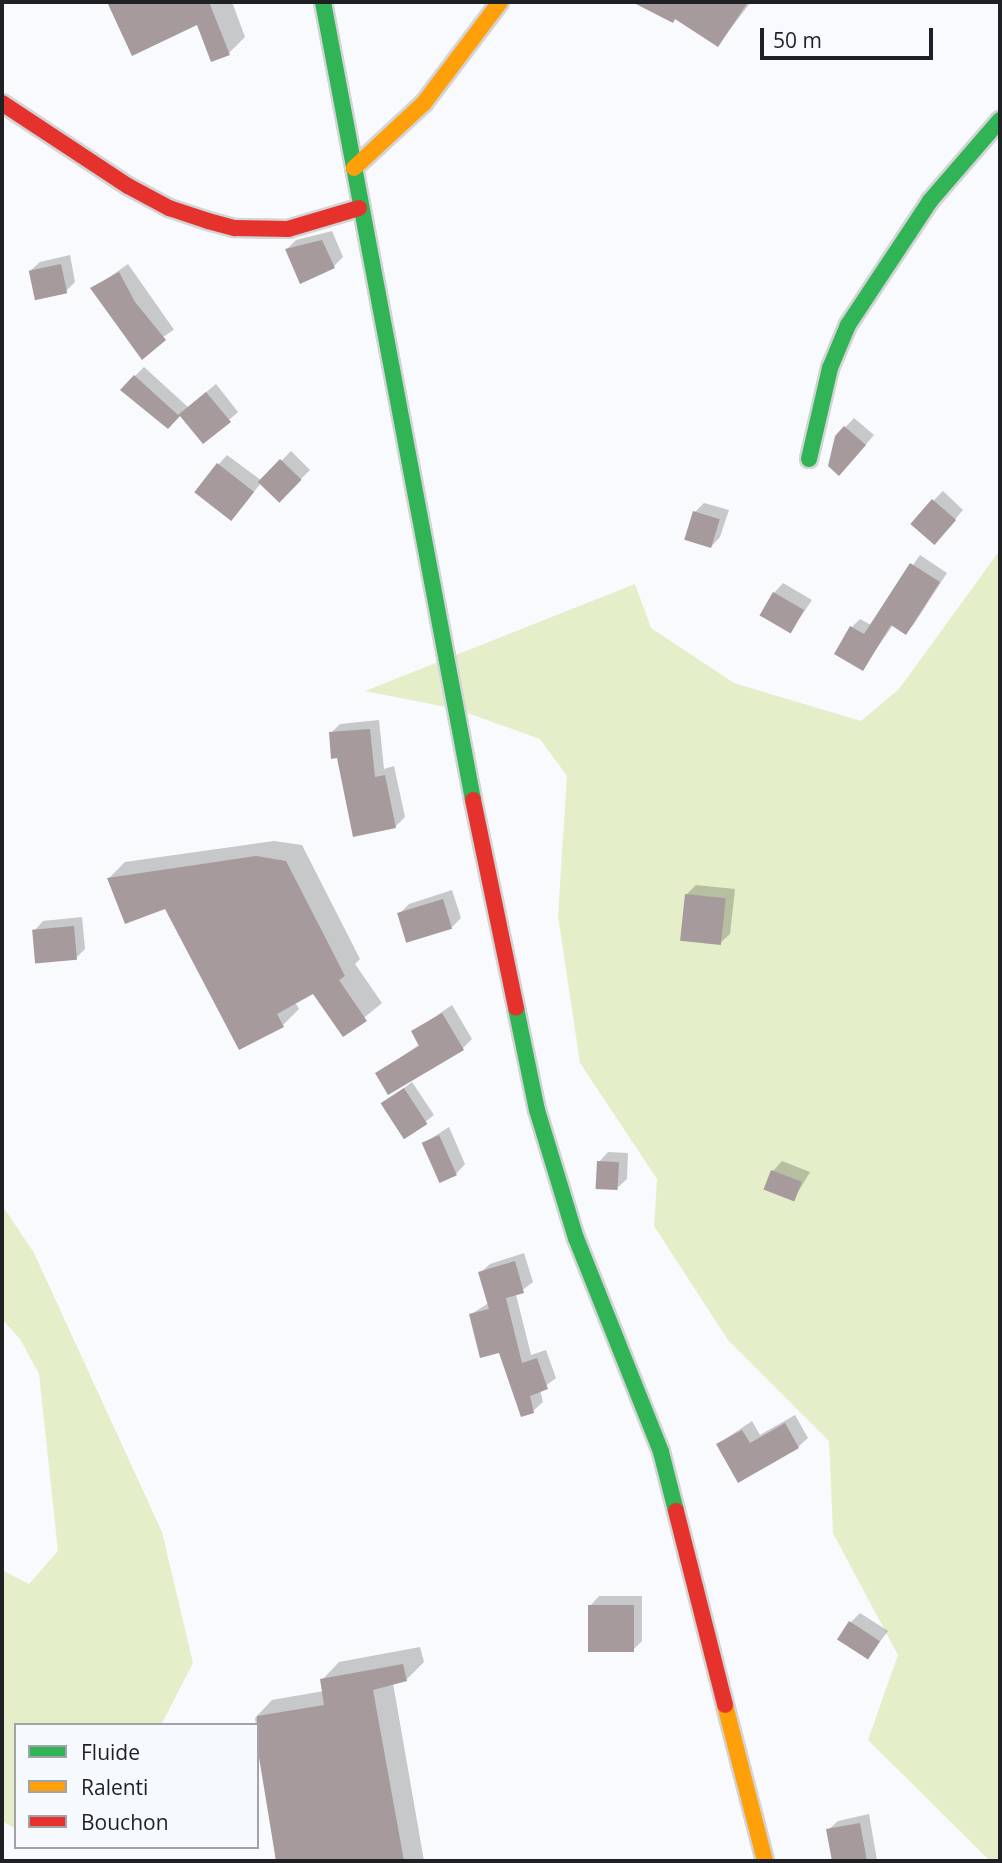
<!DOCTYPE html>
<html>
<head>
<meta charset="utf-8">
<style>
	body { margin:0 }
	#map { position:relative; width:1002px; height:1863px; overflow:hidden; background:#f8fafd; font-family:"Open Sans",sans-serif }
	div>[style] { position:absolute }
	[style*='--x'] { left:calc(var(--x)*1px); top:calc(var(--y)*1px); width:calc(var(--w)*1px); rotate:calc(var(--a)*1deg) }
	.green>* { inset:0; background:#e4efc9 }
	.shadow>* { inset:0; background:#0003; transform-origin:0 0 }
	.building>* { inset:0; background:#a79a9c; transform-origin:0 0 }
	.roads { filter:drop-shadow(2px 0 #d2d4d6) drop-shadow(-2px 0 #d2d4d6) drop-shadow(0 2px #d2d4d6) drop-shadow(0 -2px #d2d4d6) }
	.fast>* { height:16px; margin:-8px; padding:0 8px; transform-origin:8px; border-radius:8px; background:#30b455 }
	.slow>* { height:16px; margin:-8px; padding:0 8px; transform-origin:8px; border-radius:8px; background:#ff9f0a }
	.jam>* { height:16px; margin:-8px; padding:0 8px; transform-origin:8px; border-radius:8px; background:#e5322d }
	span { translate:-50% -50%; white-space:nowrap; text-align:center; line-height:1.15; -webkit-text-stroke:7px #f6faff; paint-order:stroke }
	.frame { position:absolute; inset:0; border:4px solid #1e2023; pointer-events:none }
	.legend { position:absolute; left:14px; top:1723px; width:245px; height:126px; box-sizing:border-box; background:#f6faff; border:2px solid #a0a3a7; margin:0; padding:9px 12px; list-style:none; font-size:21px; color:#1e2023 }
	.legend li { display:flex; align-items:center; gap:14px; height:35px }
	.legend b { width:35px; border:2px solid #a0a3a7 }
	.scale { position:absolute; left:760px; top:28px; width:173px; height:32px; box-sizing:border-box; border:4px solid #1e2023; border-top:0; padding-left:9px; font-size:21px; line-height:24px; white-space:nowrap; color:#1e2023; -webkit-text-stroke:5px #f6faff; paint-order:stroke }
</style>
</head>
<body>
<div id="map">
	<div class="green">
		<i style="clip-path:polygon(1000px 550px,1000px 1861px,990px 1861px,868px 1740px,898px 1655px,833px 1533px,829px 1441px,728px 1340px,654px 1226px,657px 1179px,580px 1063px,558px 916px,567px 776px,540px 739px,456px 709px,365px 691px,635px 584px,651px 628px,734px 683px,861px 721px,899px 689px)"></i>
		<i style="clip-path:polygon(2px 1205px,34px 1253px,162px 1532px,193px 1663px,161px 1725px,16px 1725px,16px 1829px,2px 1821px,2px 1570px,29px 1584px,58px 1551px,39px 1374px,20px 1339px,2px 1319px)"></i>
	</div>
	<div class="shadow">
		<i style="clip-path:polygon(109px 2px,232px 2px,245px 37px,229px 53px,198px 22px,133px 53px)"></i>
		<i style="clip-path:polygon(636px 2px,751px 2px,718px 45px,676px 18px,673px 21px)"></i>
		<i style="clip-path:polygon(332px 231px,343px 257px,334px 266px,287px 249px,296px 240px)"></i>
		<i style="clip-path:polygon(70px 255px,75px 282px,66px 291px,30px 271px,40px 262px)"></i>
		<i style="left:128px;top:264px;width:80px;height:43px;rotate:55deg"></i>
		<i style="clip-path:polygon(144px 367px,188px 407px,216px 384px,238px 412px,229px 420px,180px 414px,168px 427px,135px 376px)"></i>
		<i style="clip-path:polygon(854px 418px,874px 435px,849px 464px,837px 436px)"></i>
		<i style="clip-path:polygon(291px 451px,310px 470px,280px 500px,261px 483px,233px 518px,218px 465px,227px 455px,262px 481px)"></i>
		<i style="clip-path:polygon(943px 491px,963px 510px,942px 534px,934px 500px)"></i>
		<i style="clip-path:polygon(704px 503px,729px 510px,720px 537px,711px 547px,695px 512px)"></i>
		<i style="clip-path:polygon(920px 555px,947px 573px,914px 624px,906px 633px,893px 625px,862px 669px,852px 627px,860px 619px,871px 625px)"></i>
		<i style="clip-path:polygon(783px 583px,812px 600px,791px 631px,774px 593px)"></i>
		<i style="clip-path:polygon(379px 720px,384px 769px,394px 766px,405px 817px,395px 827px,338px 756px,331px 733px,340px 724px)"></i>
		<i style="clip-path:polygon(274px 841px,302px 845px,360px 959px,355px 964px,382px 1003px,343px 1035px,314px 992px,295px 1002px,299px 1009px,283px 1025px,165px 907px,109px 878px,125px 862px)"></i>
		<i style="clip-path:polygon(696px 885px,735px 889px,730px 934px,720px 943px,687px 894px)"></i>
		<i style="clip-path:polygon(452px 890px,461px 918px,451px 928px,399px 914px,409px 904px)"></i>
		<i style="clip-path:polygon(82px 917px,85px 949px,76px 958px,34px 931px,43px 921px)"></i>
		<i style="clip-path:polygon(452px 1005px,472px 1039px,463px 1048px,378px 1073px,420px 1044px,413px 1032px)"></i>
		<i style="clip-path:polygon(412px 1082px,434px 1115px,404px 1138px,392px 1097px)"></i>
		<i style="clip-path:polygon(449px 1127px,465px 1164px,456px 1174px,424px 1143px)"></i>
		<i style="clip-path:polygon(608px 1152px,628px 1153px,627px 1179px,617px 1188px,599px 1162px)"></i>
		<i style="clip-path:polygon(782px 1161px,810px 1172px,794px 1199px,773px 1171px)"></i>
		<i style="clip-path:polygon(524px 1253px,533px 1282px,516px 1295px,531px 1355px,546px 1350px,556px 1378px,540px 1390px,543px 1402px,533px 1411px,500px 1351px,471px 1314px,489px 1303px,480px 1273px,490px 1264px)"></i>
		<i style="clip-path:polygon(795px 1415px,808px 1438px,798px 1447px,718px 1444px,752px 1421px,760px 1435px)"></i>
		<i style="clip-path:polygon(599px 1596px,642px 1596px,642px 1641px,632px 1651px,590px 1606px)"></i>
		<i style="clip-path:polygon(860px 1613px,888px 1631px,868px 1658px,851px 1622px)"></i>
		<i style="clip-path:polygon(420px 1647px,424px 1662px,406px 1680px,393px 1683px,424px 1861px,276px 1861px,255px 1718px,272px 1700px,324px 1691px,322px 1680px,339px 1662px)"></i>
		<i style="clip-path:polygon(869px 1814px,877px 1860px,834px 1861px,828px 1830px,838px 1821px)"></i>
	</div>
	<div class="building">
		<i style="clip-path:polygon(107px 2px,209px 2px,230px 55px,211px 62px,197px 25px,132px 56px)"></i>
		<i style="clip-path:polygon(632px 2px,748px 2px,718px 47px,675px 19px,673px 23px)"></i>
		<i style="clip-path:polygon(322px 240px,335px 268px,300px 284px,285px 249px)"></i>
		<i style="left:61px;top:264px;width:30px;height:33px;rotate:78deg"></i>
		<i style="clip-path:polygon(119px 272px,135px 302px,166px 340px,142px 360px,90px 288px)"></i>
		<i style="clip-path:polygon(134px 375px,178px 415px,206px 392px,231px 422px,203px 444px,180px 416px,168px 429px,120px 390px)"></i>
		<i style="clip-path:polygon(844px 426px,866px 445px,839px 476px,828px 466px,835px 436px)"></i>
		<i style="left:280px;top:459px;width:30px;height:32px;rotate:44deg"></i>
		<i style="left:217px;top:463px;width:47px;height:37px;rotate:38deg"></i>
		<i style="left:932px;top:499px;width:32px;height:33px;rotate:41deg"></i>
		<i style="left:693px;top:511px;width:28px;height:30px;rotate:17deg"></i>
		<i style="clip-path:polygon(910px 563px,940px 582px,906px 635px,891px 625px,863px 671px,834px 654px,850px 626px,864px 634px)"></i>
		<i style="left:773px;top:592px;width:36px;height:27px;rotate:30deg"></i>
		<i style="clip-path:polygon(370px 729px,375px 777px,385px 775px,396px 828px,353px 837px,337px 758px,331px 759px,329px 732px)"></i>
		<i style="clip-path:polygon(256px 856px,286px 861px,345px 976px,339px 980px,367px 1021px,343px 1037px,313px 994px,277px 1014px,284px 1027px,239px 1050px,165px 909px,125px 924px,107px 878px)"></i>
		<i style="left:685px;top:894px;width:41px;height:47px;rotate:6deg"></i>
		<i style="left:443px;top:899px;width:31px;height:48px;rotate:73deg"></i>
		<i style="left:74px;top:926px;width:34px;height:42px;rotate:85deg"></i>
		<i style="clip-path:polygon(442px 1013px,464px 1050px,388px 1095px,375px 1073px,419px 1046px,411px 1031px)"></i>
		<i style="left:404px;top:1088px;width:43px;height:28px;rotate:57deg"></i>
		<i style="left:439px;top:1135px;width:44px;height:19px;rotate:66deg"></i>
		<i style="left:597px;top:1161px;width:22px;height:28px;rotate:3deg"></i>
		<i style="left:771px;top:1170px;width:33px;height:21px;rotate:21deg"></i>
		<i style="clip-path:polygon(515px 1261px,524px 1293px,506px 1298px,522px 1363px,537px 1358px,548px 1389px,530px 1396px,534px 1413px,521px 1417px,499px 1353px,480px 1358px,469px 1314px,489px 1309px,478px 1272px)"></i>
		<i style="clip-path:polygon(785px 1423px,799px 1448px,738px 1483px,716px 1444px,742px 1430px,750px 1443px)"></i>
		<i style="left:588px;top:1605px;width:46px;height:47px"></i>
		<i style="left:849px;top:1621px;width:37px;height:22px;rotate:33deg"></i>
		<i style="clip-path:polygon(403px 1664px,407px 1681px,373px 1690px,404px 1861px,276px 1861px,257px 1745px,257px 1716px,324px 1705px,320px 1679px)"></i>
		<i style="clip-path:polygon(860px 1823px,867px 1861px,832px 1861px,826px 1829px)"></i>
	</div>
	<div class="roads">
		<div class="fast">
			<i style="--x:323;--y:2;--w:812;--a:79.35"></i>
			<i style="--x:809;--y:459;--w:93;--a:-77"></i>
			<i style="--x:830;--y:368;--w:47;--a:-67.3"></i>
			<i style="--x:848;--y:325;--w:149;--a:-56.5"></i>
			<i style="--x:930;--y:201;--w:107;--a:-49.2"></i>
			<i style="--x:516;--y:1008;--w:104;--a:78.4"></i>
			<i style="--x:537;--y:1110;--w:134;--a:73.1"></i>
			<i style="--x:576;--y:1238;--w:230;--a:68.3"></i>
			<i style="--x:661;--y:1452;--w:61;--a:75.7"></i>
		</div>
		<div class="slow">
			<i style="--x:354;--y:168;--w:96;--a:-42.9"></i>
			<i style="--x:424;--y:103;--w:126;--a:-53"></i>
			<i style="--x:725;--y:1705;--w:161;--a:75.6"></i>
		</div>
		<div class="jam">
			<i style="--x:2;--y:103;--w:151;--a:33.4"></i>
			<i style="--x:128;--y:186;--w:47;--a:28.2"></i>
			<i style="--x:169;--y:208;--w:41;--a:18.4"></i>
			<i style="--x:208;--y:221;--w:28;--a:15"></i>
			<i style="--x:235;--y:228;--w:53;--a:1.1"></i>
			<i style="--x:288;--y:229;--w:74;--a:-16.5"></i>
			<i style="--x:473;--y:800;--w:212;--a:78.3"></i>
			<i style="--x:676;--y:1511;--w:200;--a:75.8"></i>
		</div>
	</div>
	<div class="frame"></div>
	<ul class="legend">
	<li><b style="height:9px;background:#30b455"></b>Fluide</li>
	<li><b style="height:9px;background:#ff9f0a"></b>Ralenti</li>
	<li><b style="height:9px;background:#e5322d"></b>Bouchon</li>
	</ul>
	<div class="scale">50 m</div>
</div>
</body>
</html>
